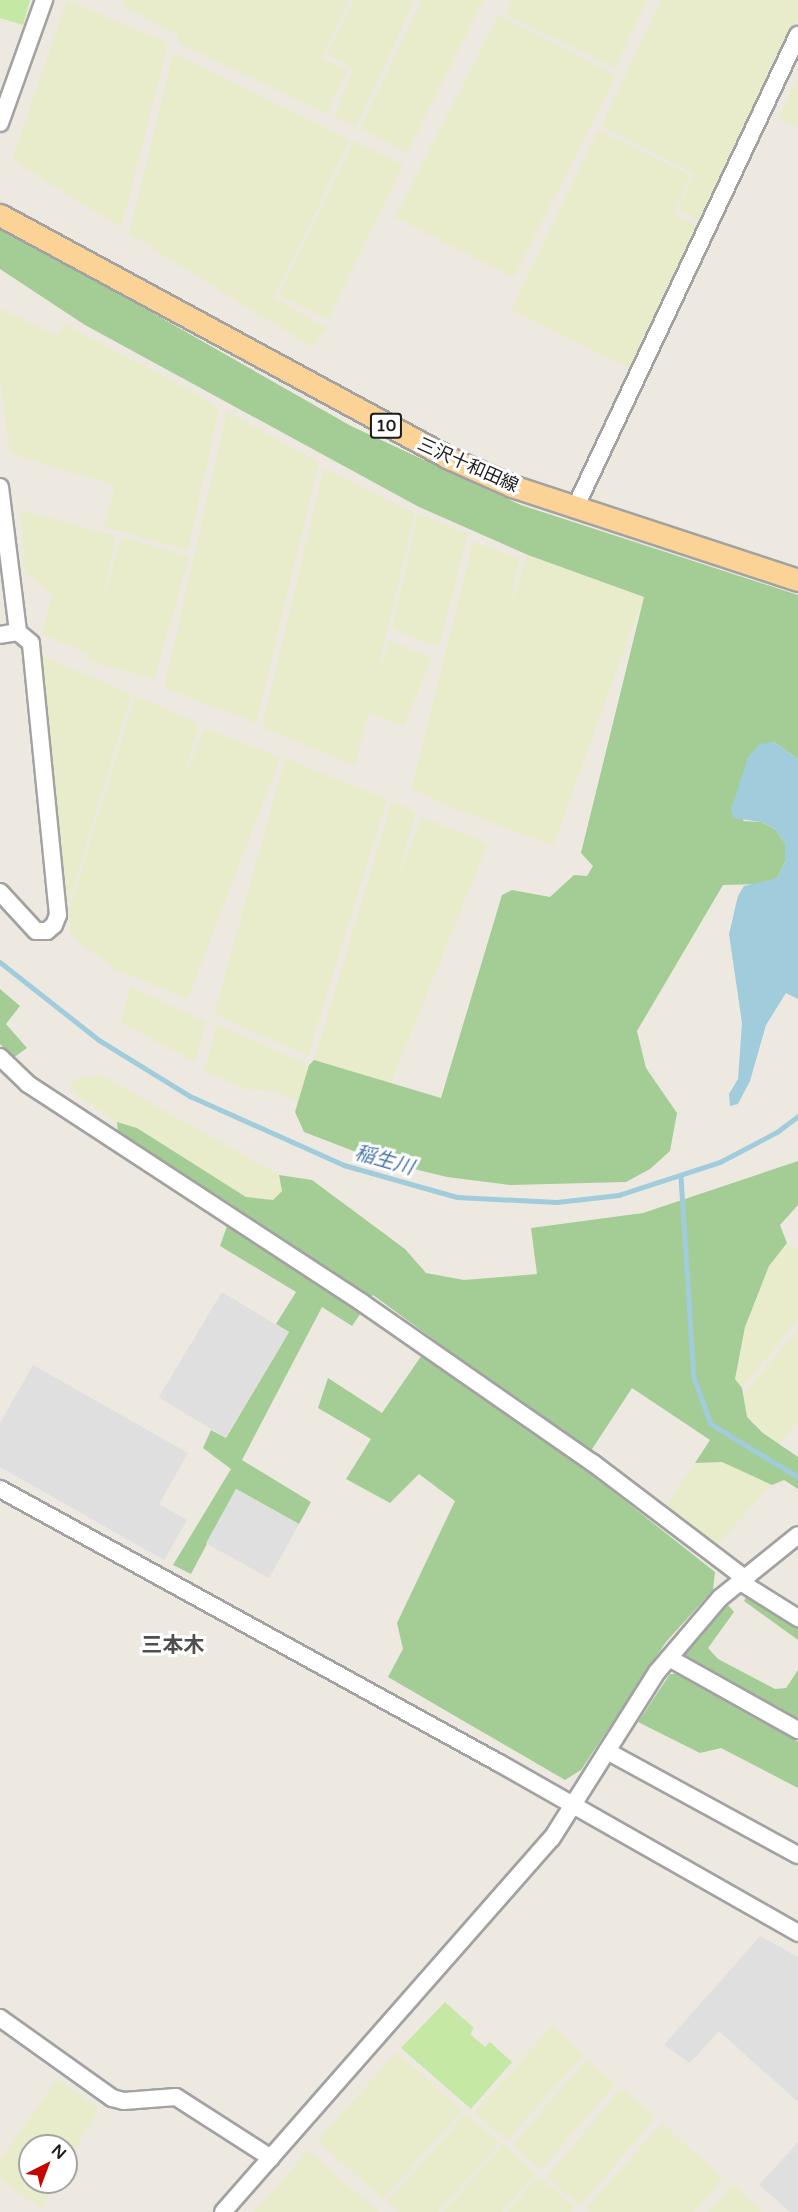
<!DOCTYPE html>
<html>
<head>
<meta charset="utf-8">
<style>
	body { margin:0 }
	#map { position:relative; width:798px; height:2212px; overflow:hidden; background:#ede9e1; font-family:"Varela Round","Noto Sans JP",sans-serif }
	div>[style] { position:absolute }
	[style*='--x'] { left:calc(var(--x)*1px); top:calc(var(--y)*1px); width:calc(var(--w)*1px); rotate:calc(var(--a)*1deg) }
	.farmland>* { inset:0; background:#e9eccb; transform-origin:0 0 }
	.grass>* { inset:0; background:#c5e8a5 }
	.forest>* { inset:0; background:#a4cd95 }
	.parking>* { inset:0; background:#dfdfdf; transform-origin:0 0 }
	.water>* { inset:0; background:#a0ccdb }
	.stream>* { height:4.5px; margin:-2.25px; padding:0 2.25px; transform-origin:2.25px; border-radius:2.25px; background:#a0ccdb }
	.roads { filter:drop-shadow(2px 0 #a2a2a2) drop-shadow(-2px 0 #a2a2a2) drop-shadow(0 2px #a2a2a2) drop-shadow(0 -2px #a2a2a2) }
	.minor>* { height:16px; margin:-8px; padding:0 8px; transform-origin:8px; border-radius:8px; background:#fff }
	.major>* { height:21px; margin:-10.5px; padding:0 10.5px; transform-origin:10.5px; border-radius:10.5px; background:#fcd397 }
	span { translate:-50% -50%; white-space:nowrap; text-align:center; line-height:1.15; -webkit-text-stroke:6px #fff; paint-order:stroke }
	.shield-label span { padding:2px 4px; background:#fff; border:2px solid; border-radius:4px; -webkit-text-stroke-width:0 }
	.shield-label { font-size:16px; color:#1b1b1b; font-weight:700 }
	.street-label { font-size:18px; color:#1b1b1b }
	.water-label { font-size:20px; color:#4977aa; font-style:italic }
	.quarter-label { font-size:21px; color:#4e4e4e; font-weight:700 }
	.north { position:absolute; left:18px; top:2134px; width:60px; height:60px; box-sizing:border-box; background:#fff; border:2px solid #a4a4a4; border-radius:50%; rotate:42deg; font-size:16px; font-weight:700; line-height:24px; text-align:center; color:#1b1b1b }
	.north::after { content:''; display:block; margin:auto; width:21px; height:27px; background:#c70500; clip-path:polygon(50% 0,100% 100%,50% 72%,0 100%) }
</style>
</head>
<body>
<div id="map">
	<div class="farmland">
		<i style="clip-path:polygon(67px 0,168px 43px,121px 228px,12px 160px)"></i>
		<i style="clip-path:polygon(125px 0,349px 0,322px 58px,347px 71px,327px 114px,179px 43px,178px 35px,122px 5px)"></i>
		<i style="clip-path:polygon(354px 0,415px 0,356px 127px,334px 116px,353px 69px,327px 54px)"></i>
		<i style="clip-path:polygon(422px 0,484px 0,407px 153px,360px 128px)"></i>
		<i style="clip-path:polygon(512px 0,647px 0,615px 68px,505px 14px)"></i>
		<i style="clip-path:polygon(661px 0,798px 0,798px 19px,701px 222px,678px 210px,694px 174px,601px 126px)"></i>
		<i style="left:498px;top:15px;width:133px;height:227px;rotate:27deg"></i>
		<i style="clip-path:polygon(173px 53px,350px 140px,274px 298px,327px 328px,313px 348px,129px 234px)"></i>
		<i style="clip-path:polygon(798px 77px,798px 128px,778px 118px)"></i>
		<i style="clip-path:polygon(598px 130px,691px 176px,674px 214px,698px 227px,629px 368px,511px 310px)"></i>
		<i style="left:354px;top:141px;width:55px;height:172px;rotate:26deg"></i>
		<i style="clip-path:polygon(0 308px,57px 336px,65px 324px,197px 394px,219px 410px,188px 550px,104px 527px,115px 485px,10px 454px,0 379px)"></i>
		<i style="clip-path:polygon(227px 411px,319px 463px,256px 723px,164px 688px)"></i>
		<i style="clip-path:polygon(324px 468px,415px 514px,355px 766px,262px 727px)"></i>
		<i style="clip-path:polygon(20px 510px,116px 536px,91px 654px,42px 635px,52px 594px,25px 574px)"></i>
		<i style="clip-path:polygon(418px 513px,468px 534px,439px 647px,392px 629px)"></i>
		<i style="left:121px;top:537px;width:71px;height:128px;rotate:16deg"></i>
		<i style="clip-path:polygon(473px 541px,520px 559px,463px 811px,411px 789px)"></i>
		<i style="left:528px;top:555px;width:123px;height:264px;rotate:20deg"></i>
		<i style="left:390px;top:641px;width:45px;height:74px;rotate:22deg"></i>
		<i style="clip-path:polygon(42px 656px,132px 694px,69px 902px,64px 900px)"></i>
		<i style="clip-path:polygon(135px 696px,199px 723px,130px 977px,79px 943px,69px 931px,70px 907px)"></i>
		<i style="left:204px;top:728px;width:82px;height:258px;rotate:21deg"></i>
		<i style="clip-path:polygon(285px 758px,387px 799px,308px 1056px,214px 1014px)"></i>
		<i style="clip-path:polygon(392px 801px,416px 812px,343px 1068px,314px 1060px)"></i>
		<i style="left:422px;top:817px;width:71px;height:264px;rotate:22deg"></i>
		<i style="clip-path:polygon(131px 987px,206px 1022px,195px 1062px,120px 1022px)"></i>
		<i style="clip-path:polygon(217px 1024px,309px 1065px,298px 1101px,275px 1091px,246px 1089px,204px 1071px)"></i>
		<i style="clip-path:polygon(102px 1075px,279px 1175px,282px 1191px,273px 1200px,246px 1197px,137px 1128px,117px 1122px,70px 1090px,75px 1079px)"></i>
		<i style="clip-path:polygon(787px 1243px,798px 1250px,798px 1320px,742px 1388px,735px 1379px,745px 1327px,769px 1265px)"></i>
		<i style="clip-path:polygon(798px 1329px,798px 1422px,778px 1445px,747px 1417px,741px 1397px)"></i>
		<i style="clip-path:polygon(722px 1462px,772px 1485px,718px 1544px,665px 1507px,695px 1463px)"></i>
		<i style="left:552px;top:2026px;width:43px;height:116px;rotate:42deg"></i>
		<i style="left:397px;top:2052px;width:88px;height:119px;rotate:42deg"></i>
		<i style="left:587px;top:2059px;width:38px;height:114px;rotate:41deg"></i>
		<i style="clip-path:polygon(57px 2079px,99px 2109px,66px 2165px,66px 2146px,30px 2146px,30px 2182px,56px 2182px,41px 2209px,0 2179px,0 2160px)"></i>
		<i style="left:621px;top:2088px;width:45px;height:116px;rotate:40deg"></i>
		<i style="clip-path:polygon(466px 2113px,500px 2143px,438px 2212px,399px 2212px,387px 2202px)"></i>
		<i style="clip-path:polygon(662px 2123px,723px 2179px,694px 2212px,590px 2212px,586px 2208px)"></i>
		<i style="clip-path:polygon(504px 2144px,536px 2174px,502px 2212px,443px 2212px)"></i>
		<i style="clip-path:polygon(308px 2150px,379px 2212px,254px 2212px)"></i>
		<i style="clip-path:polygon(538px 2176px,575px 2208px,571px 2212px,507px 2212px)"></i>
		<i style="clip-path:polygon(733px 2184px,762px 2212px,708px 2212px)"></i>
	</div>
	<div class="grass">
		<i style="clip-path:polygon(0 0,30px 0,23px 25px,0 18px)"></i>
		<i style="clip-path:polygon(445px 2002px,474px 2028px,470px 2034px,485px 2047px,490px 2042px,512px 2062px,471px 2109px,401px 2048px)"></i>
	</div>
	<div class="forest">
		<i style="clip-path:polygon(0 226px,351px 426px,521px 505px,798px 595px,798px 759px,774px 742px,743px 821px,761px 822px,775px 829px,785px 843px,785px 862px,777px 878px,766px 884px,723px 885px,637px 1031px,646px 1068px,677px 1113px,670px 1151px,650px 1169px,626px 1182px,511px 1185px,447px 1177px,377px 1160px,304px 1132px,295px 1112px,309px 1065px,314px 1060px,441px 1098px,502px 895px,512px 890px,550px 897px,574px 875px,587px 876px,593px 866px,581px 853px,644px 597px,528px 555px,419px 507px,85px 325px,0 269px)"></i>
		<i style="clip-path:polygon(0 989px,20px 1006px,6px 1024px,27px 1048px,13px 1058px,0 1044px)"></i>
		<i style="clip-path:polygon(117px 1122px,137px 1128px,246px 1197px,273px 1200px,282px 1191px,279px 1175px,312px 1180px,405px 1249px,426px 1273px,464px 1280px,537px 1274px,531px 1228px,643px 1213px,798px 1161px,798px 1205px,780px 1225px,787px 1243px,769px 1266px,745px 1327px,735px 1379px,742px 1388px,747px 1417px,763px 1433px,798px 1457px,798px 1489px,784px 1480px,772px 1485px,722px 1462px,695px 1463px,710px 1440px,632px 1388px,581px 1466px,715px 1572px,713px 1590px,666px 1642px,581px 1770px,565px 1780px,388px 1677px,403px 1649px,397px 1623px,455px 1501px,419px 1474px,390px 1503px,346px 1479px,371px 1439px,318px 1408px,328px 1378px,382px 1413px,433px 1339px,373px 1295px,352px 1326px,322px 1307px,242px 1460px,311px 1502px,299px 1524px,236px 1489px,191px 1574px,173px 1565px,231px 1469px,203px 1448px,211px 1430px,226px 1438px,289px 1332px,276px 1324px,296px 1292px,220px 1246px,234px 1206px,118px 1133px)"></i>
		<i style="clip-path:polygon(749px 1592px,798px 1625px,798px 1640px,744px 1601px)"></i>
		<i style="clip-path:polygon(728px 1605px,734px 1612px,708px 1648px,718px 1659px,775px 1689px,786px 1688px,798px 1670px,798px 1721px,685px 1657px,688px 1646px)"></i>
		<i style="clip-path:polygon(670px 1674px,681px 1674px,798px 1742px,798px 1788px,721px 1748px,700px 1753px,638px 1722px)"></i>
	</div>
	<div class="parking">
		<i style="left:222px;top:1292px;width:78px;height:123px;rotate:31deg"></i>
		<i style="clip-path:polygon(33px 1365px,188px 1453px,159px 1504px,187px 1520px,164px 1560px,0 1467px,0 1423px)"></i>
		<i style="left:236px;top:1489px;width:72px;height:62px;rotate:29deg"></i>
		<i style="clip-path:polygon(760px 1936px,798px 1957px,798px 2102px,719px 2031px,690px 2063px,664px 2045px)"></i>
		<i style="clip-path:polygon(798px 2142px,798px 2212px,790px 2212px,759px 2185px)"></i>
	</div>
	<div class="water">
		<i style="clip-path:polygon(774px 742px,798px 759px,798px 999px,786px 993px,766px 1025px,750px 1081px,738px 1104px,730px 1106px,729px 1094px,738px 1079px,742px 1023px,729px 934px,738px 896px,744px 886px,777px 878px,785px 862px,785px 843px,775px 829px,761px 822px,733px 818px,731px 810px,748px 757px,760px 744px)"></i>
	</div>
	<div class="stream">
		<i style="--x:0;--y:962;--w:126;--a:38.2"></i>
		<i style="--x:99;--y:1040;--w:107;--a:31.6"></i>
		<i style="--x:190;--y:1096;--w:169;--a:24.1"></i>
		<i style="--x:344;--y:1165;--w:117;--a:15.8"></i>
		<i style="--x:457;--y:1197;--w:100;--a:2.9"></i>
		<i style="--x:557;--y:1202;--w:62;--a:-6.4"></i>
		<i style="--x:619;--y:1195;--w:106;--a:-18.1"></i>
		<i style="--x:720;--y:1162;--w:64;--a:-27.8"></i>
		<i style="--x:777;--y:1132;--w:26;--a:-37"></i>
		<i style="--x:681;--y:1177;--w:200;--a:86.3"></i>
		<i style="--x:694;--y:1377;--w:50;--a:70.1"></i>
		<i style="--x:711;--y:1424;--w:102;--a:31.3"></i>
	</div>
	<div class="roads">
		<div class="minor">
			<i style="--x:0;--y:123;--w:131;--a:-70.3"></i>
			<i style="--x:0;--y:487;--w:146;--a:82.9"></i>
			<i style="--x:18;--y:632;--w:18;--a:171"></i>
			<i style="--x:575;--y:508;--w:523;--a:-64.76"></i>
			<i style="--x:0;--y:892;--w:53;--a:47.3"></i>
			<i style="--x:36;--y:931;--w:11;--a:0"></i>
			<i style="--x:47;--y:931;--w:9;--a:-41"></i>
			<i style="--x:54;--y:925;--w:11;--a:-68"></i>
			<i style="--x:58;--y:915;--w:273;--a:-95.7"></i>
			<i style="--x:31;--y:643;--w:17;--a:-140"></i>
			<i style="--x:0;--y:1057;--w:39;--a:44"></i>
			<i style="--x:28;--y:1084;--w:398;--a:33.2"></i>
			<i style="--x:361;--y:1302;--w:282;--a:34.8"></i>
			<i style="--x:593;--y:1463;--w:188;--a:37.2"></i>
			<i style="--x:0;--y:1489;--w:569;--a:28.77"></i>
			<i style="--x:499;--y:1763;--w:344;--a:29.6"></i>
			<i style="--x:739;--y:1581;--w:70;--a:32.1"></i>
			<i style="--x:669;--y:1658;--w:148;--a:29.2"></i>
			<i style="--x:607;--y:1751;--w:217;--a:28.6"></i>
			<i style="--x:0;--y:2018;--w:138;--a:35.5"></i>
			<i style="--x:112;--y:2098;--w:12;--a:14"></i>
			<i style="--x:124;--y:2101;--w:52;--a:-4.4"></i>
			<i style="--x:176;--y:2097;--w:113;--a:32.7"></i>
			<i style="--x:223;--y:2212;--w:498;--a:-48.7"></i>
			<i style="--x:552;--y:1838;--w:196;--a:-57.7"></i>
			<i style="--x:657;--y:1672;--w:97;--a:-49.6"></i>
			<i style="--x:720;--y:1598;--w:100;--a:-38.9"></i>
		</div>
		<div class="major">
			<i style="--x:0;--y:215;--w:511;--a:28.42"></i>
			<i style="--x:449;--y:458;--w:69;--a:24"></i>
			<i style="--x:512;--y:486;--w:301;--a:18.2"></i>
		</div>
	</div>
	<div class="shield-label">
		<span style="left:386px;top:426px">10</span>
	</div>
	<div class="street-label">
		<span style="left:468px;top:465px;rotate:24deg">三沢十和田線</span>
	</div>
	<div class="water-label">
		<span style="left:384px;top:1161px;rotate:16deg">稲生川</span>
	</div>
	<div class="quarter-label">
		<span style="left:173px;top:1646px">三本木</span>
	</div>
	<div class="north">N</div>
</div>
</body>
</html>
